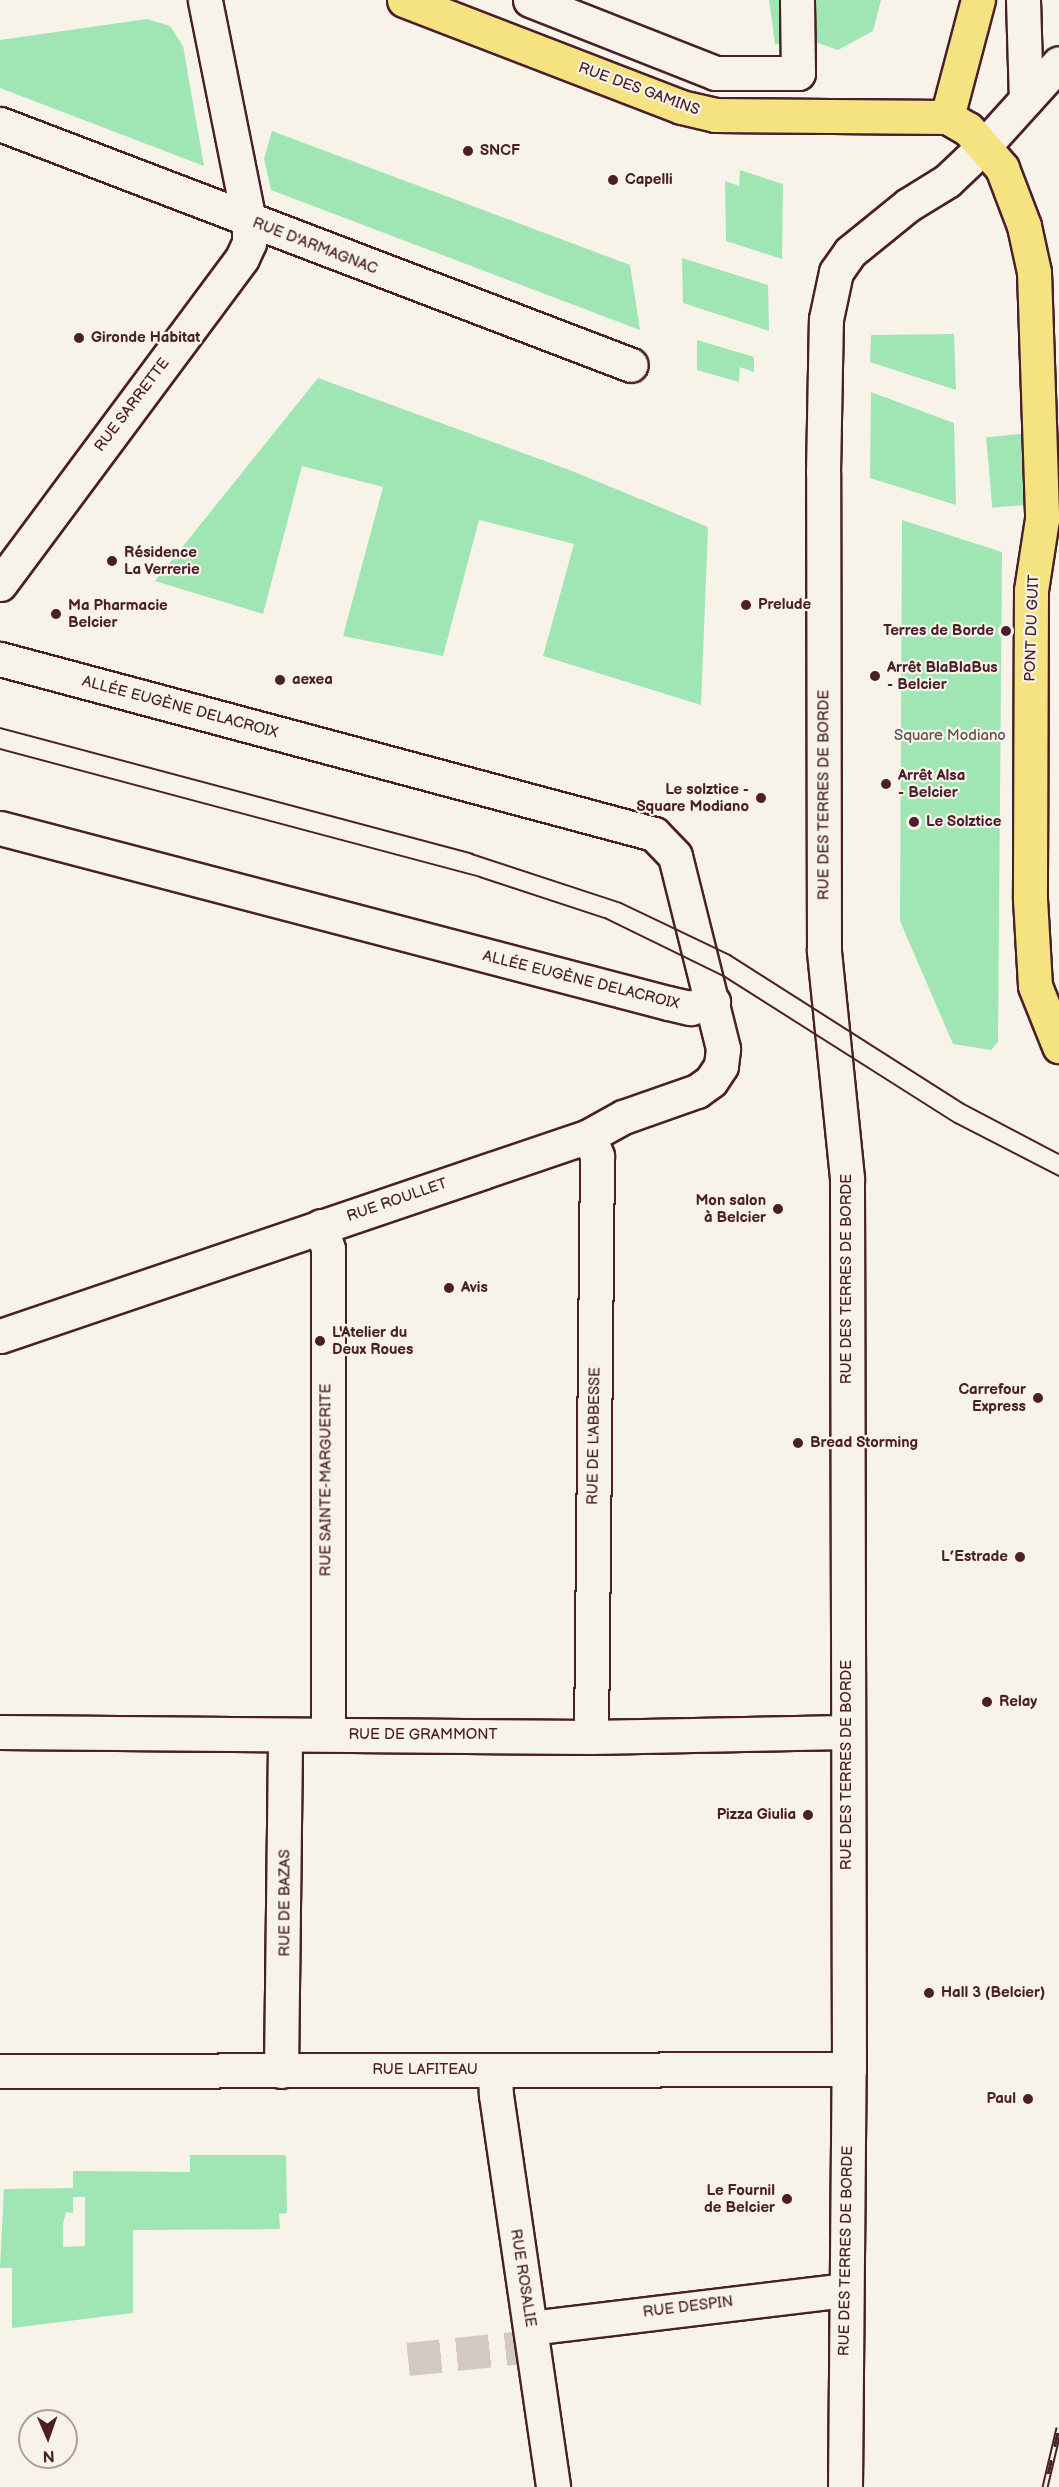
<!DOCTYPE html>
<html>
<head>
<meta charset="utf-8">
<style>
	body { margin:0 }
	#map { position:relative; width:1059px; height:2487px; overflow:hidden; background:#f7f3e8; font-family:"Balsamiq Sans",sans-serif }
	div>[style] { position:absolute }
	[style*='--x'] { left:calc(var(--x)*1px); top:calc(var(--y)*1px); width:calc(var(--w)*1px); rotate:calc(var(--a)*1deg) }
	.green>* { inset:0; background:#9fe6b4; transform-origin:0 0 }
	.minor-tunnel>* { height:33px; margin-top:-16.5px; transform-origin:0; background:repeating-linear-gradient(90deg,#d4c9c2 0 33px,transparent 0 49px) }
	.roads { filter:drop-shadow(2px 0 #4a1f2b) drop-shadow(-2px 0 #4a1f2b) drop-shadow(0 2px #4a1f2b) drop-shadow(0 -2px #4a1f2b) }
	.minor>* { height:33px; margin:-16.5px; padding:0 16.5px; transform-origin:16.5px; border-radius:16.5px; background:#f7f3e8 }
	.major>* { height:33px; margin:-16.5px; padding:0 16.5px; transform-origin:16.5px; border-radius:16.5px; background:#f5e381 }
	.tram>* { height:1.5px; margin:-0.75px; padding:0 0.75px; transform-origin:0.75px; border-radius:0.75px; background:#4a1f2b }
	.rail>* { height:7px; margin-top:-3.5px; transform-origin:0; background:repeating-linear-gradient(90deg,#f7f3e8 0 14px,#4a1f2b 0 28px); box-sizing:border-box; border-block:2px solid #4a1f2b }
	.dots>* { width:16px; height:16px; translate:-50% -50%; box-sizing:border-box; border:3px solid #f7f3e8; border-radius:50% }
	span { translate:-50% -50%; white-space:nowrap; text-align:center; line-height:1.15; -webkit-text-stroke:4.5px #f7f3e8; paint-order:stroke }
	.street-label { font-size:15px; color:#4a1f2b }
	.poi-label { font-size:15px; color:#4a1f2b; font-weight:700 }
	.left { translate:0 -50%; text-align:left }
	.right { translate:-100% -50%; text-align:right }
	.park-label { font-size:15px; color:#5f514d }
	.north { position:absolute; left:18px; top:2409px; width:60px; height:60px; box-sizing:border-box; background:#f7f3e8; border:2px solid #b29e9c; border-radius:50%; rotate:178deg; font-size:16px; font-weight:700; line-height:24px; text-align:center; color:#4a1f2b }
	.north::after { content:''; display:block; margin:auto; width:21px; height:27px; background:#4a1f2b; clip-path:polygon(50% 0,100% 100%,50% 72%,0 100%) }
</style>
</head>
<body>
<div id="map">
	<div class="green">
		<i style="clip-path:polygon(769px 0,783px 0,784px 44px,775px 44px)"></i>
		<i style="clip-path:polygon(808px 0,881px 0,873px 31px,838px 50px,807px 39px)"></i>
		<i style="clip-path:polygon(147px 19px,170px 26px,183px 46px,204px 166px,0 88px,0 40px)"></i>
		<i style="clip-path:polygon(272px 131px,630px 265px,640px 330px,271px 190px,264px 159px)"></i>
		<i style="clip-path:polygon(740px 170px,783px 184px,782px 259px,726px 241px,725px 181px,739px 186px)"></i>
		<i style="clip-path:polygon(682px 258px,768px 285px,769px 331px,683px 303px)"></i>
		<i style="clip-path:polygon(954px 334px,956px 390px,870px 362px,871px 335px)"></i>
		<i style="clip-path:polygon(697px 340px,754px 357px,754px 372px,740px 367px,739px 382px,697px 370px)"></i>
		<i style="clip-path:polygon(318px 378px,572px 471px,708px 527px,701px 705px,543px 656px,574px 544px,479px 520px,443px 656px,343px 636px,383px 487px,302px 466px,263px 614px,155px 581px)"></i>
		<i style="clip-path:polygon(871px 392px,954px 423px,956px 505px,870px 478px)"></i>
		<i style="left:1022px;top:434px;width:71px;height:36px;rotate:85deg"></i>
		<i style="clip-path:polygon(902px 520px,1002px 552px,998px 1042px,991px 1050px,953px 1044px,900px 921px)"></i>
		<i style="clip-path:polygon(evenodd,190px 2155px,286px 2155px,287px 2213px,279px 2214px,280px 2229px,133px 2230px,133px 2313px,12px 2328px,12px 2268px,0 2268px,4px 2189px,73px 2188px,73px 2171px,190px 2172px,190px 2155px,73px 2197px,85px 2197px,85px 2246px,63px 2247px,63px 2224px,66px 2212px,73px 2213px,73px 2197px)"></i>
	</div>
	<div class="minor-tunnel">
		<i style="--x:408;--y:2359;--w:126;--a:-5.9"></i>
	</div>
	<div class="roads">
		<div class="minor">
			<i style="--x:530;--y:0;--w:199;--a:21.5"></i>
			<i style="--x:715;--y:73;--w:83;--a:0"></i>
			<i style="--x:798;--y:73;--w:73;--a:-90.8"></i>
			<i style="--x:1023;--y:0;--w:99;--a:88.3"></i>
			<i style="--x:0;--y:124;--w:675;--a:20.9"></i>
			<i style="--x:0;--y:584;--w:406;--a:-53.4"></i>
			<i style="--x:242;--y:258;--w:17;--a:-65"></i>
			<i style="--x:249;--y:243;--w:22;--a:-90"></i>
			<i style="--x:249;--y:221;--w:225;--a:-101.3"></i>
			<i style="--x:0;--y:659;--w:677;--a:14.98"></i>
			<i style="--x:654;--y:834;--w:30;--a:46"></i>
			<i style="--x:675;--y:856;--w:199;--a:76"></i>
			<i style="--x:723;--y:1049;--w:17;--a:97"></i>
			<i style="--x:721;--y:1066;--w:18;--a:124"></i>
			<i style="--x:711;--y:1081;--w:17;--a:144"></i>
			<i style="--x:697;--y:1091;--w:78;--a:160.6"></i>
			<i style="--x:623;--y:1117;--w:39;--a:151"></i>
			<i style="--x:589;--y:1136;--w:622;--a:161.24"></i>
			<i style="--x:0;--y:828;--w:691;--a:14.68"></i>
			<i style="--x:668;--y:1003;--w:23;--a:13"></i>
			<i style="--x:690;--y:1008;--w:24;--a:-15"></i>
			<i style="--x:589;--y:1136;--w:22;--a:68"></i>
			<i style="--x:597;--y:1156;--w:581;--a:90.59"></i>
			<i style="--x:321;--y:1226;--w:24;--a:73"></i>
			<i style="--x:328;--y:1249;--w:485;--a:90"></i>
			<i style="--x:0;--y:1732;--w:591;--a:0.48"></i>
			<i style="--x:591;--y:1737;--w:255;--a:-1.1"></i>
			<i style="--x:495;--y:2070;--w:25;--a:88"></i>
			<i style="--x:496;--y:2095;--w:396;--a:81.7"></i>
			<i style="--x:0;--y:2071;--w:849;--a:-0.13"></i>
			<i style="--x:281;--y:2071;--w:336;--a:-89.3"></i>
			<i style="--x:531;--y:2328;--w:316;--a:-6.9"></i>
			<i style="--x:845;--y:2487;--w:418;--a:-89.5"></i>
			<i style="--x:849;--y:2069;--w:891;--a:-90.13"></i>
			<i style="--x:847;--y:1178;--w:228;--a:-95.8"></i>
			<i style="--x:824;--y:951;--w:479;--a:-90.1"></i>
			<i style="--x:823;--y:472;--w:153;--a:-88.9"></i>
			<i style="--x:826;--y:319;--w:48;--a:-78"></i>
			<i style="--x:836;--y:272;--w:24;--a:-55"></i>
			<i style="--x:850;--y:252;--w:75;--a:-39"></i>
			<i style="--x:908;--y:205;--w:46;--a:-31.6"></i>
			<i style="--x:947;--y:181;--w:52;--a:-43.5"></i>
			<i style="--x:985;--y:145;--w:110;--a:-47.9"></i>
		</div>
		<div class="major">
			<i style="--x:404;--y:0;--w:297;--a:21.1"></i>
			<i style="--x:681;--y:107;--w:35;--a:13"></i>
			<i style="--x:715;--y:115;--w:232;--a:0.5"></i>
			<i style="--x:947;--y:117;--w:24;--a:30"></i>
			<i style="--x:968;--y:129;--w:52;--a:48.9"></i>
			<i style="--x:1002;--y:168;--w:62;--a:69.2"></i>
			<i style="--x:1024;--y:226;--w:47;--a:77.7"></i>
			<i style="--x:1034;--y:272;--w:247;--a:88.1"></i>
			<i style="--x:1042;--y:519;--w:72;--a:98.8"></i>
			<i style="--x:1031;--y:590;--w:309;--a:90.2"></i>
			<i style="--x:1030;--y:899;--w:87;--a:86.7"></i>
			<i style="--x:1035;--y:986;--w:65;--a:68.2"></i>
			<i style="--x:947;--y:117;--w:121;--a:-75.2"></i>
		</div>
	</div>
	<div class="tram">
		<i style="--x:0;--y:728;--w:489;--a:14.9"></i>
		<i style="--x:472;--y:854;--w:157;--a:18.2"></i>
		<i style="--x:621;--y:903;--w:121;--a:25.5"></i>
		<i style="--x:730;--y:955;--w:277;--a:32.5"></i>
		<i style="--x:964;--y:1104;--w:107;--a:27.8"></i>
		<i style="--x:0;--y:749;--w:497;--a:14.9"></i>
		<i style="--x:480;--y:877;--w:132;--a:18.2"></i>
		<i style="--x:605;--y:918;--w:132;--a:26"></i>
		<i style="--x:724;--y:976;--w:275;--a:32.4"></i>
		<i style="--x:956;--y:1123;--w:116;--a:27.2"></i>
	</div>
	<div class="rail">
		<i style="--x:1045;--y:2487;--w:61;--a:-76.7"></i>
	</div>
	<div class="dots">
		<i style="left:468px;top:151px;background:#4a1f2b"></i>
		<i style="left:613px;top:180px;background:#4a1f2b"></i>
		<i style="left:79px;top:338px;background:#4a1f2b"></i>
		<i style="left:112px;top:561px;background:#4a1f2b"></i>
		<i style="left:746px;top:605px;background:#4a1f2b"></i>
		<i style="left:56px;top:614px;background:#4a1f2b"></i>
		<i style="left:1006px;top:631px;background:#4a1f2b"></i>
		<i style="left:875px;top:676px;background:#4a1f2b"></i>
		<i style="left:280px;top:680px;background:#4a1f2b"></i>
		<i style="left:886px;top:784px;background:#4a1f2b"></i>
		<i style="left:761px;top:798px;background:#4a1f2b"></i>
		<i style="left:914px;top:822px;background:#4a1f2b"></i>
		<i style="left:778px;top:1209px;background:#4a1f2b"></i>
		<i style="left:449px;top:1288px;background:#4a1f2b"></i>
		<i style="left:320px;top:1341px;background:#4a1f2b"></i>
		<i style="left:1038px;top:1398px;background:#4a1f2b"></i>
		<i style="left:798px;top:1443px;background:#4a1f2b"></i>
		<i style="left:1020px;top:1557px;background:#4a1f2b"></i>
		<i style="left:987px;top:1702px;background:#4a1f2b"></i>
		<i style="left:808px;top:1815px;background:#4a1f2b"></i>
		<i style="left:929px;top:1993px;background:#4a1f2b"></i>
		<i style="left:1028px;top:2099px;background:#4a1f2b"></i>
		<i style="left:787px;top:2199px;background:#4a1f2b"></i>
	</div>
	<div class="street-label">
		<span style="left:639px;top:89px;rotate:20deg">RUE DES GAMINS</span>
		<span style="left:315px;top:246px;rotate:21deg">RUE D'ARMAGNAC</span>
		<span style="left:132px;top:405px;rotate:-53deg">RUE SARRETTE</span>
		<span style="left:1032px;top:628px;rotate:-88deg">PONT DU GUIT</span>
		<span style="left:180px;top:707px;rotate:15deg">ALLÉE EUGÈNE DELACROIX</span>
		<span style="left:824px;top:795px;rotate:-90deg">RUE DES TERRES DE BORDE</span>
		<span style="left:581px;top:980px;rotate:14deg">ALLÉE EUGÈNE DELACROIX</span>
		<span style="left:397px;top:1200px;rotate:-19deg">RUE ROULLET</span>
		<span style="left:847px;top:1279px;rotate:-90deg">RUE DES TERRES DE BORDE</span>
		<span style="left:594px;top:1436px;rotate:-89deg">RUE DE L'ABBESSE</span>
		<span style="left:326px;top:1480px;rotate:-90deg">RUE SAINTE-MARGUERITE</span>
		<span style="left:423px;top:1735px">RUE DE GRAMMONT</span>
		<span style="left:847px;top:1765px;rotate:-90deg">RUE DES TERRES DE BORDE</span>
		<span style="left:285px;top:1903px;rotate:-90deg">RUE DE BAZAS</span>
		<span style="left:425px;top:2070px">RUE LAFITEAU</span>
		<span style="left:846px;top:2251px;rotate:-89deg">RUE DES TERRES DE BORDE</span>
		<span style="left:523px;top:2278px;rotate:81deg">RUE ROSALIE</span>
		<span style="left:688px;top:2307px;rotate:-7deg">RUE DESPIN</span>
	</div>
	<div class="poi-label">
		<span class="left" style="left:480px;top:151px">SNCF</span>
		<span class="left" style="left:625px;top:180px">Capelli</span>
		<span class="left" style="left:91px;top:338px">Gironde Habitat</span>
		<span class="left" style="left:124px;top:561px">Résidence<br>La Verrerie</span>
		<span class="left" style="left:68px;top:614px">Ma Pharmacie<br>Belcier</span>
		<span class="left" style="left:758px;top:605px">Prelude</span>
		<span class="right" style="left:994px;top:631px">Terres de Borde</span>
		<span class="left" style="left:887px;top:676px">Arrêt BlaBlaBus<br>- Belcier</span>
		<span class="left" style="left:292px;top:680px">aexea</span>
		<span class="left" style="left:898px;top:784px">Arrêt Alsa<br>- Belcier</span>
		<span class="right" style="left:749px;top:798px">Le solztice -<br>Square Modiano</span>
		<span class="left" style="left:926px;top:822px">Le Solztice</span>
		<span class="right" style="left:766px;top:1209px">Mon salon<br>à Belcier</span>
		<span class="left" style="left:461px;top:1288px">Avis</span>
		<span class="left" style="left:332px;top:1341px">L'Atelier du<br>Deux Roues</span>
		<span class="right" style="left:1026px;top:1398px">Carrefour<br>Express</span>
		<span class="left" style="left:810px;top:1443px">Bread Storming</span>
		<span class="right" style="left:1008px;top:1557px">L’Estrade</span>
		<span class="left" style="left:999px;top:1702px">Relay</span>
		<span class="right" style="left:796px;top:1815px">Pizza Giulia</span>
		<span class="left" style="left:941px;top:1993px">Hall 3 (Belcier)</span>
		<span class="right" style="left:1016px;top:2099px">Paul</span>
		<span class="right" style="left:775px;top:2199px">Le Fournil<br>de Belcier</span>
	</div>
	<div class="park-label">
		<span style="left:950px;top:736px">Square Modiano</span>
	</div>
	<div class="north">N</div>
</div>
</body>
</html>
